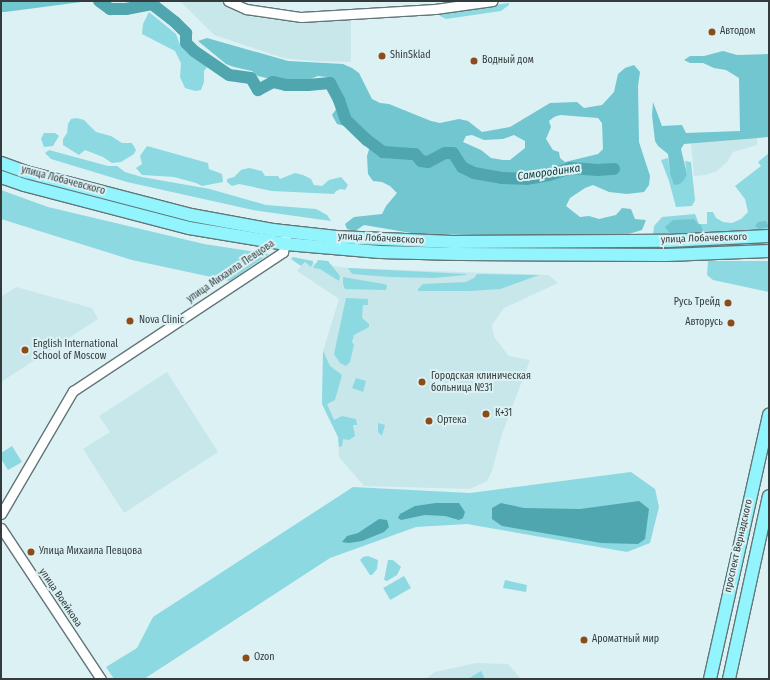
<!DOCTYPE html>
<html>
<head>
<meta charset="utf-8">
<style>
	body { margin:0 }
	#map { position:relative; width:770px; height:680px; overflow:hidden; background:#dcf1f4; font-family:"Fira Sans Condensed",sans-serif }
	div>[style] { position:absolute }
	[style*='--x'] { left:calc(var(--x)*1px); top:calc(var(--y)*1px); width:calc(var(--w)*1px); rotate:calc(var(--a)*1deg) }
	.built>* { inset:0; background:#c8e7ea }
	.green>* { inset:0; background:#8dd9e1; transform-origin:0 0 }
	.forest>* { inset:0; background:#71c6cf }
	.water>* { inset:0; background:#4fa6ae }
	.river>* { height:12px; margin:-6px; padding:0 6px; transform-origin:6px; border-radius:6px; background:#4fa6ae }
	.roads { filter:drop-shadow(1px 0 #627577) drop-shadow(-1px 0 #627577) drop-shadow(0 1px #627577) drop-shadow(0 -1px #627577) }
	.minor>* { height:9px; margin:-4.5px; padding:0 4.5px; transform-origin:4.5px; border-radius:4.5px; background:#fff }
	.major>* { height:12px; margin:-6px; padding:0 6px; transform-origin:6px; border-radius:6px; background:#92f5fe }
	.dots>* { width:11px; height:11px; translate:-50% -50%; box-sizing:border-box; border:2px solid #dcf1f4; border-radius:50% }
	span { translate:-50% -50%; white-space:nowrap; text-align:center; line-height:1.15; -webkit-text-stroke:4px #dcf1f4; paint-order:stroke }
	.poi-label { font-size:10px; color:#333b3c }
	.left { translate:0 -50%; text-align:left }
	.right { translate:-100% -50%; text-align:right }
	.street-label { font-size:10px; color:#333b3c }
	.water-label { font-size:11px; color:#0d383b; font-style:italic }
	.frame { position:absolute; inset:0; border:2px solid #333b3c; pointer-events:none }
</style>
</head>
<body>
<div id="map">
	<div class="built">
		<i style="clip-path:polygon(180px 1px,222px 1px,245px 12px,351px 17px,351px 62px,313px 61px,283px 58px,214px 35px)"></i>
		<i style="clip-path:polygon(757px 137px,757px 145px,733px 152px,727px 162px,717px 171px,706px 175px,694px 176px,691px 143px)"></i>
		<i style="clip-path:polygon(305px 262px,348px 268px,549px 275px,558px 283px,504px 308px,492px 325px,494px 337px,509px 356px,530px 360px,502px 434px,492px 471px,487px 481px,470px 489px,364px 486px,339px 457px,338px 437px,322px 404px,323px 351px,339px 299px,297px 271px)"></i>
		<i style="clip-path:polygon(16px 287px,92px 308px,98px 319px,1px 382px,1px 297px)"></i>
		<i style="clip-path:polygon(167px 372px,218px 452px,124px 513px,83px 449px,110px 432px,99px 416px)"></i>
		<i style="clip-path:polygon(476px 663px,508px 664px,521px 679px,425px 679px,435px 672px)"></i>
	</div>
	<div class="green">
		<i style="clip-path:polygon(509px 3px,509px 5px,501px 11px,446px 19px,440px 16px,439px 13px)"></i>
		<i style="clip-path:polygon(149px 12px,176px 34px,180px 45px,207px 67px,204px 71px,204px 82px,201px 90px,195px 91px,185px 88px,180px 77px,181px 63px,175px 51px,142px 34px,143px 24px)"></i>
		<i style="clip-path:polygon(77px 118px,84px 120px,96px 132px,111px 136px,122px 143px,132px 143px,136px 150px,134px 154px,121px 162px,112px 163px,103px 157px,85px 150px,79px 155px,63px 145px,63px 139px,67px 133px,68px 124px,71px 119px)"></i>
		<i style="clip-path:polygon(44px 133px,55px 133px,59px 136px,53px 146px,44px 147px,41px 139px)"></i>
		<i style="clip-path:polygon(147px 146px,208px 163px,209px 169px,222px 174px,223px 182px,202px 186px,196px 183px,174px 177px,142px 175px,136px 168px,142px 164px,140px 156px)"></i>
		<i style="clip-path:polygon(49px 150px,108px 166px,117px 166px,125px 172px,142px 177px,210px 189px,266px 205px,316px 209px,327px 215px,331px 221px,253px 210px,127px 182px,51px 159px,45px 153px)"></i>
		<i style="clip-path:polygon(769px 153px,769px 230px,656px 238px,653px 235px,654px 226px,662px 217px,695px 214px,699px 224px,707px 224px,707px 212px,713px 212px,716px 218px,723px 222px,732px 223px,741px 219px,748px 212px,745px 199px,735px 186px,761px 166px,758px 162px)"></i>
		<i style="clip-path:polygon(668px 158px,670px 173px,687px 174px,685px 161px,691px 162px,695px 200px,692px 206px,676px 207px,669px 181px,661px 160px)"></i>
		<i style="clip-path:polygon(249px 168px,262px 171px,265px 176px,278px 176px,280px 179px,295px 173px,303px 175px,311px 179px,314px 185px,322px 186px,329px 180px,341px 177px,348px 185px,345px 190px,341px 189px,336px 191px,334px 194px,272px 191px,239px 184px,232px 186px,227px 182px,227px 179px,234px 177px,241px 170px)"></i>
		<i style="clip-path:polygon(1px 190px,48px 207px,204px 244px,269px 254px,230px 281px,132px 260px,1px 219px)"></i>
		<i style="clip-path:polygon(293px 257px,313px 261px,313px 263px,311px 267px,305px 262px,301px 266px,291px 259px)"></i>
		<i style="clip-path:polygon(318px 260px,328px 261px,340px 276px,339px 281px,320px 269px,313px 268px)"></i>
		<i style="clip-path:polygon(708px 261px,769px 261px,769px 292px,713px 280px,707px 275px)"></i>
		<i style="clip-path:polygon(348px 268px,467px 274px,465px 275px,434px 278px,390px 277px,352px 274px)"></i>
		<i style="clip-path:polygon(477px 274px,539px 275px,500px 289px,470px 291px,418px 291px,418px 289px,423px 284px,466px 282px,474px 278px)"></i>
		<i style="clip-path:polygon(343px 277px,384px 284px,387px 285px,386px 290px,345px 289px,343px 284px)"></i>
		<i style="clip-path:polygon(346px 298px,368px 299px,368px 305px,363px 305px,362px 318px,369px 324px,369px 327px,354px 335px,352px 342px,354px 345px,350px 362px,346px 366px,340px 363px,334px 354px)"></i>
		<i style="clip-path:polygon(323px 351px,330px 366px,342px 375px,335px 400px,327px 404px,334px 420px,342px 416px,356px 419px,357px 425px,353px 425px,355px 436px,349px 440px,343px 439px,342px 446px,339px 447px,338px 437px,322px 404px)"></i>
		<i style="clip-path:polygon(356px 378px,366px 381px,363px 392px,352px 388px)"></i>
		<i style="clip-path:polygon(378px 423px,385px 425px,382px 436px,378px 432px)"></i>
		<i style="clip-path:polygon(12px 446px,22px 462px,8px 470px,1px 459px,1px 453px)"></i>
		<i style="clip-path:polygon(631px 472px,655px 489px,659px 507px,650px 543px,627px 552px,467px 524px,416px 527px,330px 558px,144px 679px,114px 679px,106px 667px,137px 648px,153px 617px,353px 487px,470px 493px)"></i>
		<i style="clip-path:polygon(368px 556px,378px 560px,377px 569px,372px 575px,370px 575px,360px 560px,363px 557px)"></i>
		<i style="clip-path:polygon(388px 560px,393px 560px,401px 567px,397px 575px,387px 581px,384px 580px)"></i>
		<i style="left:404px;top:576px;width:14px;height:24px;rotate:60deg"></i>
		<i style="clip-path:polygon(505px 580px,527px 585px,526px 592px,503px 588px)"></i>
		<i style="clip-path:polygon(481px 671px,485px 679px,468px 679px)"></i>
	</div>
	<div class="forest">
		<i style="clip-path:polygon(1px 1px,89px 1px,5px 12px,1px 12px)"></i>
		<i style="clip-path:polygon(evenodd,207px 38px,288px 61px,343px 64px,352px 68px,359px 73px,372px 99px,380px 103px,389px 104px,431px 121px,440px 123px,459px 119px,468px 121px,482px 132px,510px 127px,550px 103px,577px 102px,584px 108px,602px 105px,614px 92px,618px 74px,625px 68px,634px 65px,640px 72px,638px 86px,639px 142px,650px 176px,649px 185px,644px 192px,627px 194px,609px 192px,593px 185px,585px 188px,570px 198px,566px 206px,580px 217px,589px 216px,599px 219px,616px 215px,622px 208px,631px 209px,635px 219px,646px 220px,642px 230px,625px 235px,523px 236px,417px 234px,364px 225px,355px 231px,347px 229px,345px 224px,354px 217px,382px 214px,386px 206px,397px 193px,390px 186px,382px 182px,373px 181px,368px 174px,367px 156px,370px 146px,369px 137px,356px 125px,345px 126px,337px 124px,332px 115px,344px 98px,327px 77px,318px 76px,310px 79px,275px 80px,258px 76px,252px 71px,234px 67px,226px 64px,198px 41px,207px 38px,560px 115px,598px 118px,602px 123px,603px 149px,598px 154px,565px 162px,560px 158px,559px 152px,553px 150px,546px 139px,551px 127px,549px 121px,554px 117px,560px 115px,207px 38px,472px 135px,484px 140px,503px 139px,514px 135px,525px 141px,525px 148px,510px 160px,503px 160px,491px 158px,481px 150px,463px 142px,466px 136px,472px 135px)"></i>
		<i style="clip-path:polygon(723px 51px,737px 55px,769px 54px,769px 137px,684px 144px,681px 149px,687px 174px,684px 180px,680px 184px,674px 185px,670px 173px,668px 154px,658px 146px,655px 141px,652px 115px,653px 102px,662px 126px,682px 125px,686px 133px,740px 131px,739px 78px,726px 70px,714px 68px,703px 63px,690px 63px,684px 60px,690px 56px,704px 56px)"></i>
		<i style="clip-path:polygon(694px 219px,698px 224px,701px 225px,703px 231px,697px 234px,671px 235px,665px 227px,673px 220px)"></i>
		<i style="clip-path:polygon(766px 221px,769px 227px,759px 229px,755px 226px,758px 222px)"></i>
	</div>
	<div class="water">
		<i style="clip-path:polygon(639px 501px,649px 509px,645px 539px,638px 544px,601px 543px,502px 526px,492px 519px,492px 508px,501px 503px,524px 508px,580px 509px)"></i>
		<i style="clip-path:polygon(436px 503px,459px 503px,465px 512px,463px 518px,459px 520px,445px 516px,425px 515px,401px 520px,398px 518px,400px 514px,415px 506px)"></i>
		<i style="clip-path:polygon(379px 519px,387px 520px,389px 527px,384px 532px,362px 541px,349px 543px,342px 542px,347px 536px,358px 533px)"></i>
	</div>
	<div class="river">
		<i style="--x:99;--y:1;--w:14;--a:36"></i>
		<i style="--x:110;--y:9;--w:16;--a:0"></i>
		<i style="--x:126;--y:9;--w:26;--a:-11"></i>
		<i style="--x:152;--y:4;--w:29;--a:38"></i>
		<i style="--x:175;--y:22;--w:16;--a:45"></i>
		<i style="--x:186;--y:33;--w:10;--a:90"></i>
		<i style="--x:186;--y:43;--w:11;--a:45"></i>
		<i style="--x:194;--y:51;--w:42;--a:34.4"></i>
		<i style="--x:229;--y:75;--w:22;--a:8"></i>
		<i style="--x:251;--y:78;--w:14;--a:60"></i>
		<i style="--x:258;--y:90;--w:17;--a:-28"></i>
		<i style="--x:273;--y:82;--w:13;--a:13"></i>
		<i style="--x:286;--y:85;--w:22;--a:0"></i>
		<i style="--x:308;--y:85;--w:22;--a:-5"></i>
		<i style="--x:330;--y:83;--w:19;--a:62"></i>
		<i style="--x:339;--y:100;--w:21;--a:71"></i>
		<i style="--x:346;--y:120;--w:29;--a:44"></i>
		<i style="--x:367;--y:140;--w:20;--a:37"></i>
		<i style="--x:383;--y:152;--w:32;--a:4"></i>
		<i style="--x:415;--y:154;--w:9;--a:49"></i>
		<i style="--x:421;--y:161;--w:7;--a:8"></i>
		<i style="--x:428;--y:162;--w:19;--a:-28"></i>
		<i style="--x:445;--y:153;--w:8;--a:0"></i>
		<i style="--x:453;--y:153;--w:17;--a:57"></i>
		<i style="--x:462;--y:167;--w:13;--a:27"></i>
		<i style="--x:474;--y:173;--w:28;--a:10"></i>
		<i style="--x:502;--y:178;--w:24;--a:2"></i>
		<i style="--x:526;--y:179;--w:23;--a:-10"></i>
		<i style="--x:549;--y:175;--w:22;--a:-18"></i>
		<i style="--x:570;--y:168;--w:28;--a:4"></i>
		<i style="--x:598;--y:170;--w:16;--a:-4"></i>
	</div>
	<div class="roads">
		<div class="minor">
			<i style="--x:228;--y:1;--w:20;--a:24"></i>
			<i style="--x:246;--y:9;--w:56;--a:8.3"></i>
			<i style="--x:301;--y:17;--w:134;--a:-3.4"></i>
			<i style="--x:435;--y:9;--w:58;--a:-8"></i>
			<i style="--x:1;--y:514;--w:143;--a:-59.7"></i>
			<i style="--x:73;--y:391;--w:252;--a:-33.5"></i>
			<i style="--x:283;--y:252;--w:20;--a:-79"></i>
			<i style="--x:1;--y:528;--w:181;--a:56.5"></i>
		</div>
		<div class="major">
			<i style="--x:1;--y:163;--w:27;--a:20"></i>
			<i style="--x:26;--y:172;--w:171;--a:14.6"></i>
			<i style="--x:191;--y:215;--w:83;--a:10.4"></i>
			<i style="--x:273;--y:230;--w:64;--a:6.2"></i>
			<i style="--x:337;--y:237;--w:115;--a:2.5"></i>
			<i style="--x:452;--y:242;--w:216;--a:-0.3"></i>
			<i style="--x:668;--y:241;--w:101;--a:-2.8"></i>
			<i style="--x:1;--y:177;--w:24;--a:19"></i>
			<i style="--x:24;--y:185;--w:171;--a:14.6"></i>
			<i style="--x:189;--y:228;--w:98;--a:9.4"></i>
			<i style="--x:286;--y:244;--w:94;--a:4.9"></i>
			<i style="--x:380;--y:252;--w:79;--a:1.5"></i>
			<i style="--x:459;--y:254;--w:207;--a:0.3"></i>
			<i style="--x:666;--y:255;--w:103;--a:-2.2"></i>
			<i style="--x:710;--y:679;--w:271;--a:-77.4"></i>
			<i style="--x:729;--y:679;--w:187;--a:-77.7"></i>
		</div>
	</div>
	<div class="dots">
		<i style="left:712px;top:32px;background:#8d4b19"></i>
		<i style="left:382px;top:56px;background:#8d4b19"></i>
		<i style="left:474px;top:61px;background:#8d4b19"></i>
		<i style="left:728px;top:303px;background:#8d4b19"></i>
		<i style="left:130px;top:321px;background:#8d4b19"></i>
		<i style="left:731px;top:323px;background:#8d4b19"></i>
		<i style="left:25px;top:350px;background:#8d4b19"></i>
		<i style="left:422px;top:382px;background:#8d4b19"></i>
		<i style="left:486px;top:414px;background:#8d4b19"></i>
		<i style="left:429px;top:421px;background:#8d4b19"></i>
		<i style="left:31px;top:552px;background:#8d4b19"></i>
		<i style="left:584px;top:640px;background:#8d4b19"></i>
		<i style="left:246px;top:658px;background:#8d4b19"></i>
	</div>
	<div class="poi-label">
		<span class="left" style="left:720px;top:32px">Автодом</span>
		<span class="left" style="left:390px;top:56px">ShinSklad</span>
		<span class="left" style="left:482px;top:61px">Водный дом</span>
		<span class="right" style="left:720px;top:303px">Русь Трейд</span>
		<span class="left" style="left:139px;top:321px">Nova Clinic</span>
		<span class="right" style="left:723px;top:323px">Авторусь</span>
		<span class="left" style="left:33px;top:350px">English International<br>School of Moscow</span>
		<span class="left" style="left:431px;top:382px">Городская клиническая<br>больница №31</span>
		<span class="left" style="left:495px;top:414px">К+31</span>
		<span class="left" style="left:437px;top:421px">Ортека</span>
		<span class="left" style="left:39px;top:552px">Улица Михаила Певцова</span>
		<span class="left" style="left:592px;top:640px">Ароматный мир</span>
		<span class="left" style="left:254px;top:658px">Ozon</span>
	</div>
	<div class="street-label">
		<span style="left:63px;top:181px;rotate:15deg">улица Лобачевского</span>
		<span style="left:381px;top:239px;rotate:3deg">улица Лобачевского</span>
		<span style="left:704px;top:239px;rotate:-2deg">улица Лобачевского</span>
		<span style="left:231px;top:272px;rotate:-34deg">улица Михаила Певцова</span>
		<span style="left:739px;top:546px;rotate:-77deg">проспект Вернадского</span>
		<span style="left:60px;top:598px;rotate:56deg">улица Воейкова</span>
	</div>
	<div class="water-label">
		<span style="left:549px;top:173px;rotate:-8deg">Самородинка</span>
	</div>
	<div class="frame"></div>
</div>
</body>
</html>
